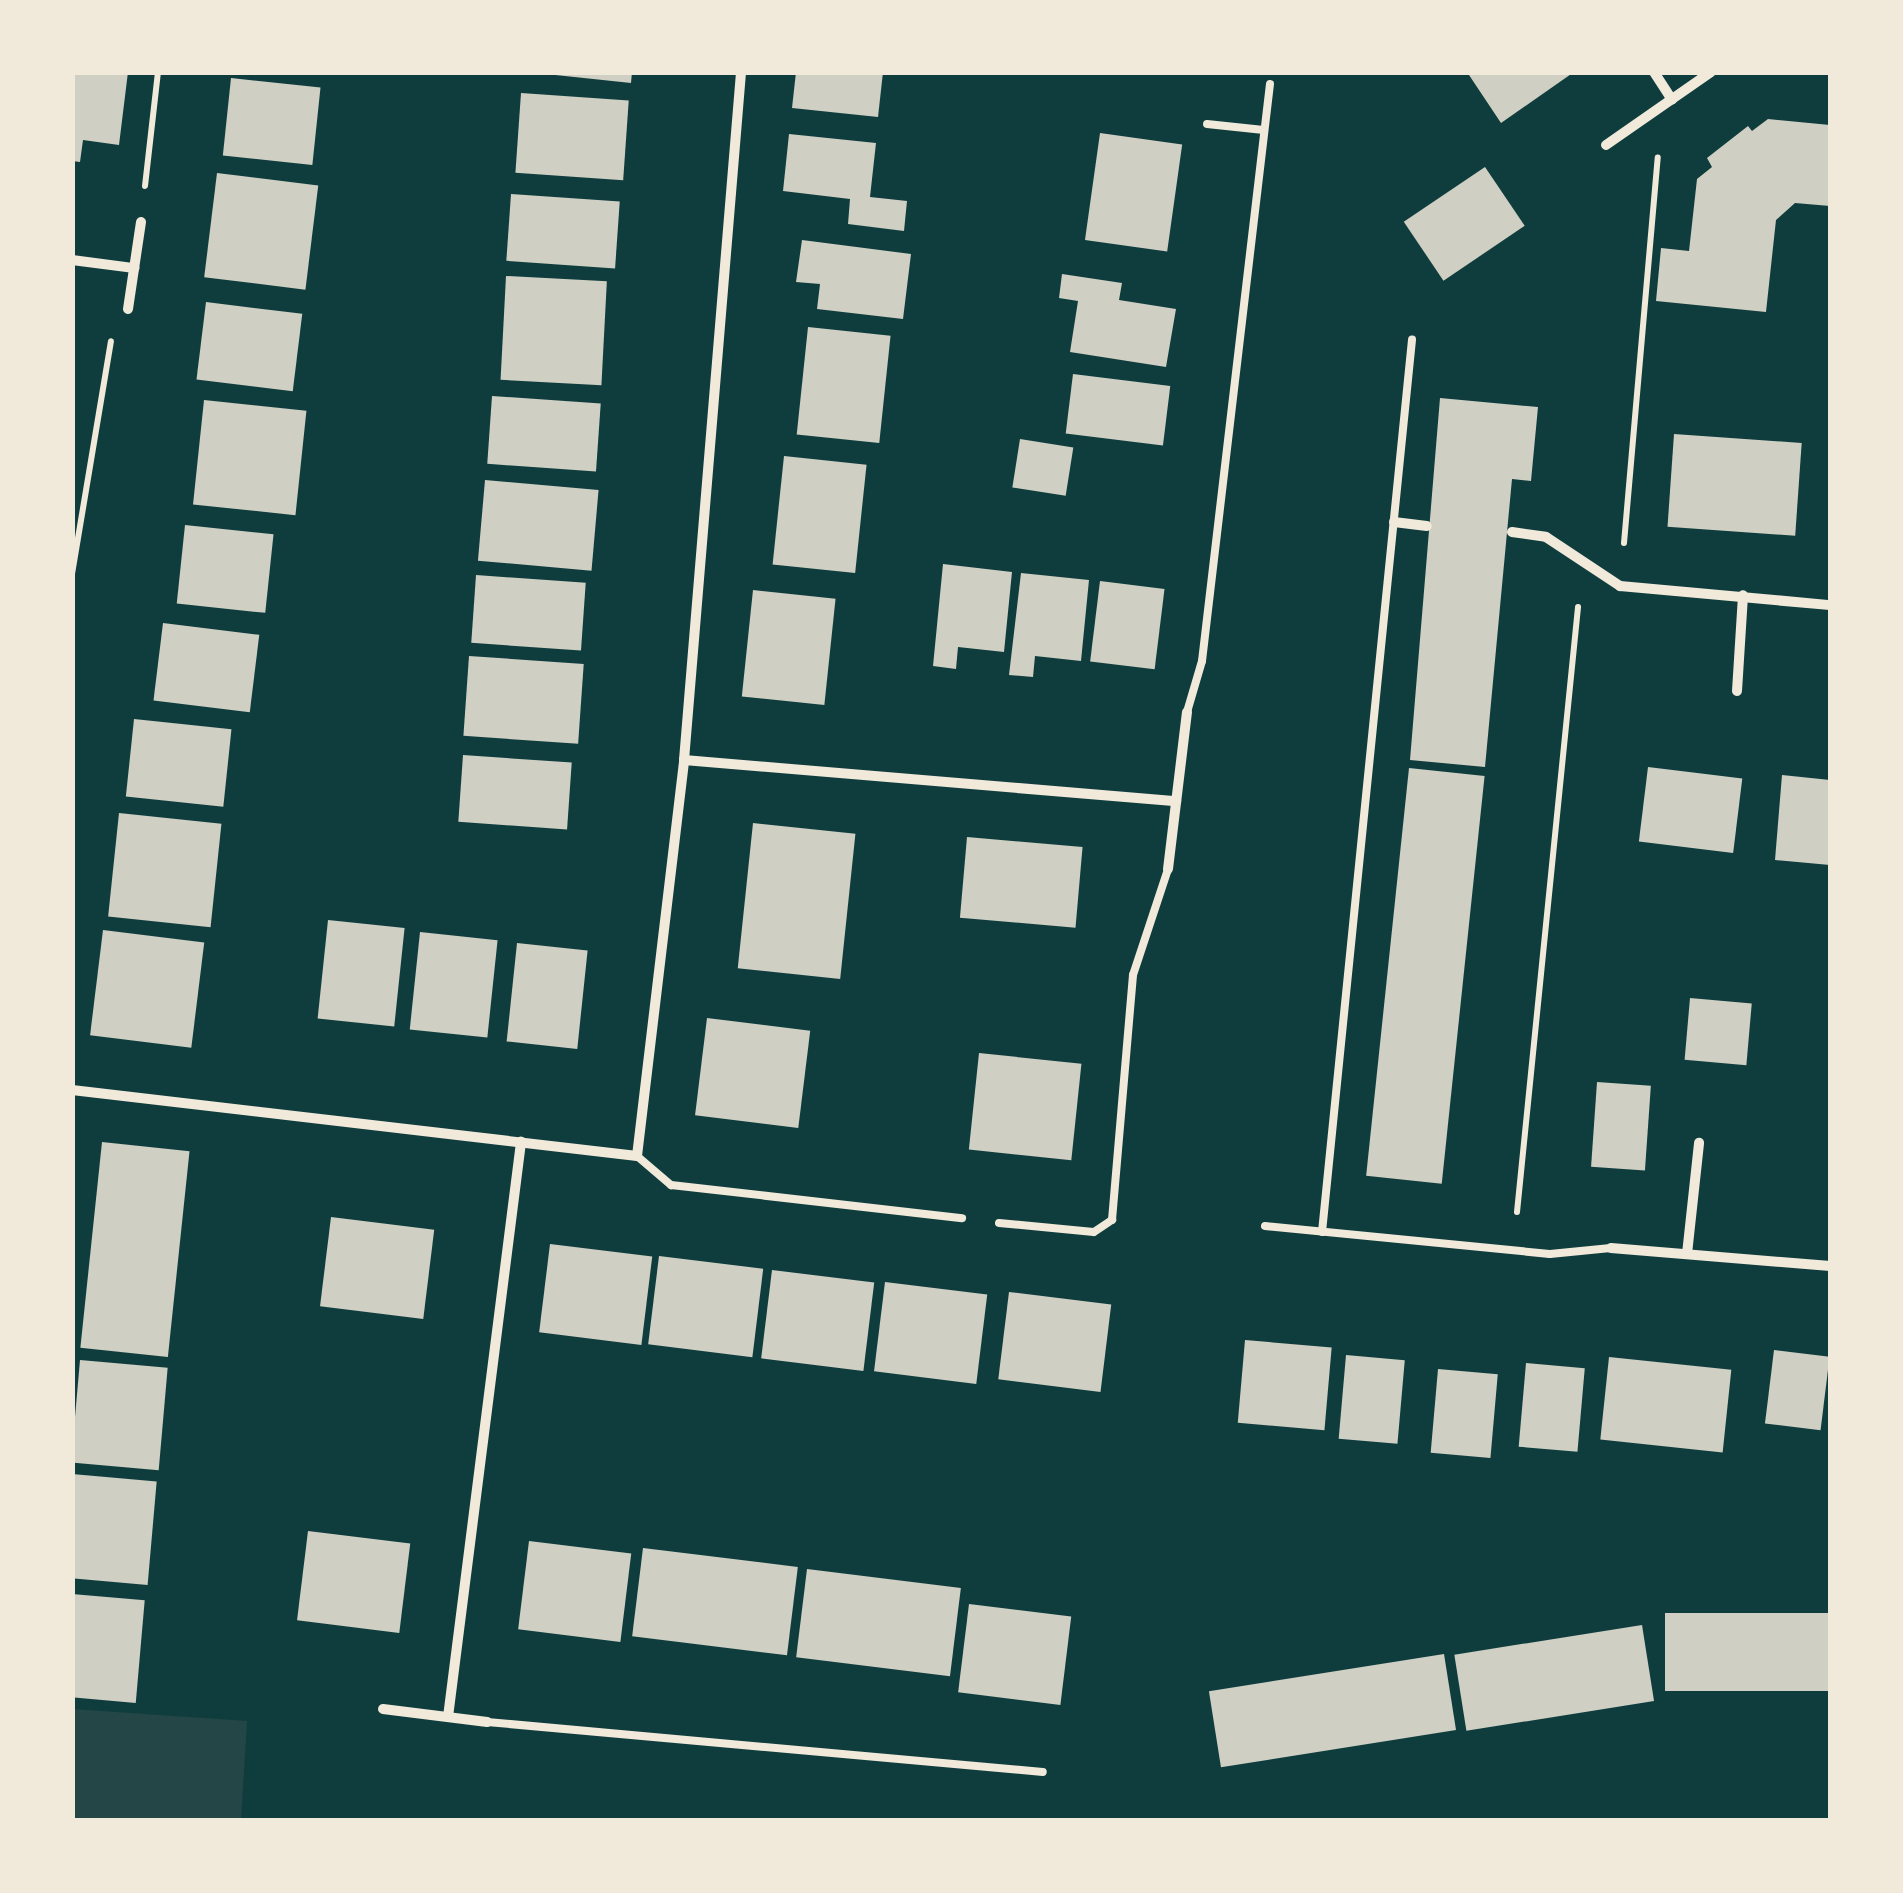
<!DOCTYPE html>
<html>
<head>
<meta charset="utf-8">
<style>
	body { margin:0 }
	#map { position:relative; width:1903px; height:1893px; overflow:hidden; background:#0f3d3e; font-family:Figtree,sans-serif }
	div>[style] { position:absolute }
	[style*='--x'] { left:calc(var(--x)*1px); top:calc(var(--y)*1px); width:calc(var(--w)*1px); rotate:calc(var(--a)*1deg) }
	.green>* { inset:0; background:#244646 }
	.building>* { inset:0; background:#cfcfc3; transform-origin:0 0 }
	.path>* { height:6px; margin:-3px; padding:0 3px; transform-origin:3px; border-radius:3px; background:#f1e9da }
	.service>* { height:8px; margin:-4px; padding:0 4px; transform-origin:4px; border-radius:4px; background:#f1e9da }
	.minor>* { height:10px; margin:-5px; padding:0 5px; transform-origin:5px; border-radius:5px; background:#f1e9da }
	span { translate:-50% -50%; white-space:nowrap; text-align:center; line-height:1.15; -webkit-text-stroke:10px #f1e9da; paint-order:stroke }
	.frame { position:absolute; inset:0; border:75px solid #f1e9da; pointer-events:none }
</style>
</head>
<body>
<div id="map">
	<div class="green">
		<i style="clip-path:polygon(72px 1709px,247px 1721px,241px 1820px,73px 1820px)"></i>
	</div>
	<div class="building">
		<i style="clip-path:polygon(72px 72px,128px 72px,119px 145px,83px 140px,80px 162px,72px 161px)"></i>
		<i style="clip-path:polygon(527px 72px,632px 72px,631px 83px)"></i>
		<i style="clip-path:polygon(796px 72px,883px 72px,878px 117px,792px 108px)"></i>
		<i style="clip-path:polygon(1467px 72px,1574px 72px,1501px 123px)"></i>
		<i style="left:231px;top:78px;width:90px;height:78px;rotate:6deg"></i>
		<i style="left:521px;top:93px;width:108px;height:80px;rotate:4deg"></i>
		<i style="clip-path:polygon(1768px 119px,1830px 125px,1830px 206px,1795px 203px,1776px 220px,1766px 312px,1656px 301px,1661px 248px,1689px 251px,1697px 179px,1712px 167px,1707px 158px,1748px 126px,1752px 131px)"></i>
		<i style="left:1100px;top:133px;width:83px;height:108px;rotate:8deg"></i>
		<i style="clip-path:polygon(789px 134px,876px 143px,870px 197px,907px 201px,904px 231px,848px 224px,850px 199px,783px 191px)"></i>
		<i style="left:1485px;top:167px;width:71px;height:98px;rotate:56deg"></i>
		<i style="left:217px;top:173px;width:102px;height:105px;rotate:7deg"></i>
		<i style="left:511px;top:194px;width:109px;height:67px;rotate:4deg"></i>
		<i style="clip-path:polygon(802px 240px,911px 254px,903px 319px,817px 309px,820px 284px,796px 282px)"></i>
		<i style="clip-path:polygon(1062px 274px,1122px 283px,1119px 300px,1176px 309px,1166px 367px,1070px 352px,1078px 301px,1059px 298px)"></i>
		<i style="left:506px;top:276px;width:101px;height:104px;rotate:3deg"></i>
		<i style="left:206px;top:302px;width:97px;height:78px;rotate:7deg"></i>
		<i style="left:808px;top:327px;width:83px;height:108px;rotate:6deg"></i>
		<i style="left:1073px;top:374px;width:98px;height:60px;rotate:7deg"></i>
		<i style="left:492px;top:396px;width:109px;height:68px;rotate:4deg"></i>
		<i style="clip-path:polygon(1440px 398px,1538px 407px,1531px 481px,1512px 479px,1485px 767px,1410px 760px)"></i>
		<i style="left:204px;top:400px;width:103px;height:105px;rotate:6deg"></i>
		<i style="left:1674px;top:434px;width:128px;height:93px;rotate:4deg"></i>
		<i style="left:1020px;top:439px;width:54px;height:49px;rotate:9deg"></i>
		<i style="left:784px;top:456px;width:83px;height:109px;rotate:6deg"></i>
		<i style="left:485px;top:480px;width:114px;height:81px;rotate:5deg"></i>
		<i style="left:185px;top:525px;width:89px;height:79px;rotate:6deg"></i>
		<i style="clip-path:polygon(943px 564px,1012px 572px,1004px 652px,958px 647px,956px 669px,933px 666px)"></i>
		<i style="clip-path:polygon(1021px 573px,1089px 580px,1081px 661px,1035px 656px,1033px 677px,1009px 675px)"></i>
		<i style="left:476px;top:575px;width:110px;height:68px;rotate:4deg"></i>
		<i style="left:1100px;top:581px;width:65px;height:81px;rotate:7deg"></i>
		<i style="left:753px;top:590px;width:83px;height:107px;rotate:6deg"></i>
		<i style="left:163px;top:623px;width:97px;height:78px;rotate:7deg"></i>
		<i style="left:469px;top:656px;width:115px;height:80px;rotate:4deg"></i>
		<i style="left:134px;top:719px;width:98px;height:78px;rotate:6deg"></i>
		<i style="left:463px;top:755px;width:109px;height:67px;rotate:4deg"></i>
		<i style="left:1648px;top:767px;width:95px;height:75px;rotate:7deg"></i>
		<i style="left:1409px;top:768px;width:76px;height:410px;rotate:6deg"></i>
		<i style="clip-path:polygon(1782px 775px,1830px 780px,1830px 865px,1775px 860px)"></i>
		<i style="left:119px;top:813px;width:103px;height:104px;rotate:6deg"></i>
		<i style="left:753px;top:823px;width:103px;height:146px;rotate:6deg"></i>
		<i style="left:967px;top:837px;width:116px;height:81px;rotate:5deg"></i>
		<i style="left:328px;top:920px;width:77px;height:99px;rotate:6deg"></i>
		<i style="left:103px;top:930px;width:102px;height:106px;rotate:7deg"></i>
		<i style="left:420px;top:932px;width:78px;height:98px;rotate:6deg"></i>
		<i style="left:517px;top:943px;width:71px;height:99px;rotate:6deg"></i>
		<i style="left:1690px;top:998px;width:62px;height:62px;rotate:5deg"></i>
		<i style="left:707px;top:1018px;width:104px;height:98px;rotate:7deg"></i>
		<i style="left:979px;top:1053px;width:103px;height:97px;rotate:6deg"></i>
		<i style="left:1597px;top:1082px;width:54px;height:85px;rotate:4deg"></i>
		<i style="left:102px;top:1142px;width:88px;height:207px;rotate:6deg"></i>
		<i style="left:331px;top:1217px;width:104px;height:90px;rotate:7deg"></i>
		<i style="left:550px;top:1244px;width:103px;height:89px;rotate:7deg"></i>
		<i style="left:659px;top:1256px;width:105px;height:89px;rotate:7deg"></i>
		<i style="left:772px;top:1270px;width:103px;height:89px;rotate:7deg"></i>
		<i style="left:885px;top:1282px;width:103px;height:90px;rotate:7deg"></i>
		<i style="left:1009px;top:1292px;width:103px;height:88px;rotate:7deg"></i>
		<i style="left:1245px;top:1340px;width:87px;height:83px;rotate:5deg"></i>
		<i style="left:1774px;top:1350px;width:56px;height:74px;rotate:7deg"></i>
		<i style="left:1346px;top:1355px;width:59px;height:84px;rotate:5deg"></i>
		<i style="left:1609px;top:1357px;width:123px;height:83px;rotate:6deg"></i>
		<i style="left:80px;top:1360px;width:88px;height:103px;rotate:5deg"></i>
		<i style="left:1526px;top:1363px;width:59px;height:84px;rotate:5deg"></i>
		<i style="left:1438px;top:1369px;width:60px;height:84px;rotate:5deg"></i>
		<i style="left:72px;top:1474px;width:85px;height:104px;rotate:5deg"></i>
		<i style="left:308px;top:1531px;width:103px;height:90px;rotate:7deg"></i>
		<i style="left:529px;top:1541px;width:103px;height:89px;rotate:7deg"></i>
		<i style="left:643px;top:1548px;width:156px;height:89px;rotate:7deg"></i>
		<i style="left:807px;top:1569px;width:155px;height:89px;rotate:7deg"></i>
		<i style="left:72px;top:1594px;width:73px;height:103px;rotate:5deg"></i>
		<i style="left:969px;top:1604px;width:103px;height:89px;rotate:7deg"></i>
		<i style="left:1830px;top:1613px;width:78px;height:165px;rotate:90deg"></i>
		<i style="left:1642px;top:1625px;width:77px;height:190px;rotate:81deg"></i>
		<i style="left:1444px;top:1654px;width:77px;height:238px;rotate:81deg"></i>
	</div>
	<div class="path">
		<i style="--x:145;--y:186;--w:115;--a:-83.5"></i>
		<i style="--x:1624;--y:543;--w:387;--a:-85"></i>
		<i style="--x:72;--y:574;--w:236;--a:-80.5"></i>
		<i style="--x:1517;--y:1212;--w:608;--a:-84.24"></i>
	</div>
	<div class="service">
		<i style="--x:1207;--y:124;--w:57;--a:6"></i>
		<i style="--x:1187;--y:712;--w:53;--a:-73.6"></i>
		<i style="--x:1202;--y:661;--w:581;--a:-83.28"></i>
		<i style="--x:637;--y:1156;--w:45;--a:40.5"></i>
		<i style="--x:671;--y:1185;--w:293;--a:6.5"></i>
		<i style="--x:999;--y:1223;--w:95;--a:5.4"></i>
		<i style="--x:1094;--y:1232;--w:22;--a:-34"></i>
		<i style="--x:1112;--y:1220;--w:246;--a:-85.1"></i>
		<i style="--x:1133;--y:975;--w:112;--a:-71.7"></i>
		<i style="--x:1265;--y:1226;--w:286;--a:5.6"></i>
		<i style="--x:1550;--y:1254;--w:61;--a:-5.6"></i>
		<i style="--x:1322;--y:1232;--w:897;--a:-84.24"></i>
		<i style="--x:487;--y:1722;--w:558;--a:5.14"></i>
	</div>
	<div class="minor">
		<i style="--x:1654;--y:72;--w:33;--a:57"></i>
		<i style="--x:1606;--y:145;--w:128;--a:-34.8"></i>
		<i style="--x:72;--y:260;--w:63;--a:7.4"></i>
		<i style="--x:128;--y:309;--w:88;--a:-81.5"></i>
		<i style="--x:1394;--y:522;--w:33;--a:7"></i>
		<i style="--x:1512;--y:532;--w:34;--a:8"></i>
		<i style="--x:1546;--y:537;--w:89;--a:33.5"></i>
		<i style="--x:1620;--y:586;--w:211;--a:5.2"></i>
		<i style="--x:1737;--y:691;--w:96;--a:-86.4"></i>
		<i style="--x:684;--y:760;--w:494;--a:4.8"></i>
		<i style="--x:1168;--y:869;--w:158;--a:-83.1"></i>
		<i style="--x:72;--y:1090;--w:569;--a:6.66"></i>
		<i style="--x:637;--y:1156;--w:399;--a:-83.2"></i>
		<i style="--x:684;--y:760;--w:690;--a:-85.26"></i>
		<i style="--x:1611;--y:1248;--w:220;--a:4.7"></i>
		<i style="--x:1687;--y:1254;--w:112;--a:-83.8"></i>
		<i style="--x:383;--y:1709;--w:105;--a:7.1"></i>
		<i style="--x:448;--y:1717;--w:580;--a:-82.76"></i>
	</div>
	<div class="frame"></div>
</div>
</body>
</html>
